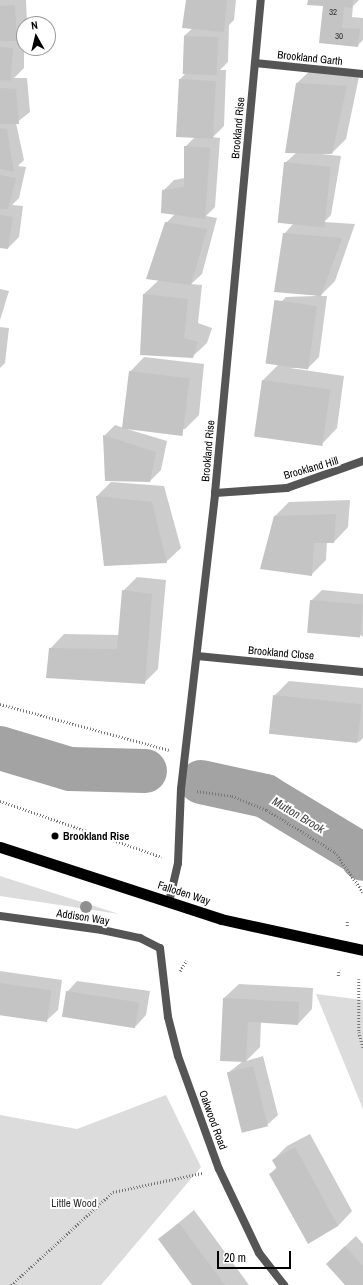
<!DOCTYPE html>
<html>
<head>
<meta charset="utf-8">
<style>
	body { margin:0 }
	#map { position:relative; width:363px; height:1285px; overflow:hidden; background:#fff; font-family:"Archivo Narrow",sans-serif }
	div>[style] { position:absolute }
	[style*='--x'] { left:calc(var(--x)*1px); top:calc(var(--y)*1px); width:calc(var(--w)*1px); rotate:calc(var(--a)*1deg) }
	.green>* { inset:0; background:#dcdcdc }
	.shadow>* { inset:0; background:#0003 }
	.river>* { height:44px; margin:-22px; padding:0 22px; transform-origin:22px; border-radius:22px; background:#a3a3a3 }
	.building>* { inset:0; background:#c4c4c4; transform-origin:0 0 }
	.path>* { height:2.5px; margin-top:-1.25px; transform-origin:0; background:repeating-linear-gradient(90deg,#777 0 1px,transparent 0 3px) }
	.minor>* { height:8px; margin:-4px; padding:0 4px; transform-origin:4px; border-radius:4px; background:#555 }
	.trunk>* { height:11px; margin:-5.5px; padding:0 5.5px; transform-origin:5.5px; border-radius:5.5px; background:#000 }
	.trees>* { width:12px; height:12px; margin:-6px; border-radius:50%; background:#8f8f8f }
	.dots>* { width:11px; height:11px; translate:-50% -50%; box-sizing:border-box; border:2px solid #fff; border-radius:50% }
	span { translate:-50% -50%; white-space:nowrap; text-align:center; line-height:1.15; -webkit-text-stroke:4px #fff; paint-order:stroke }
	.number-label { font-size:9px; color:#313131 }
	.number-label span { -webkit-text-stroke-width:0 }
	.street-label { font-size:11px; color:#000 }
	.poi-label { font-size:11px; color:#000; font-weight:700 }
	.left { translate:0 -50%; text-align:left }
	.park-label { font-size:11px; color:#333 }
	.water-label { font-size:12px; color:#444; font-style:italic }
	.north { position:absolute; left:16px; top:16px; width:40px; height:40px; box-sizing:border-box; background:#fff; border:1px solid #999; border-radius:50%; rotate:352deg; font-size:11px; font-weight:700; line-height:16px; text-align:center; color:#000 }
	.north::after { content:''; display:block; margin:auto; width:14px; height:18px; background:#000; clip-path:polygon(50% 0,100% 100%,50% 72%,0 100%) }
	.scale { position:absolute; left:217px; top:1251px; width:74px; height:18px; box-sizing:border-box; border:2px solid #000; border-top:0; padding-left:5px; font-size:12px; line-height:14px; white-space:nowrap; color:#000; -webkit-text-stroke:3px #fff; paint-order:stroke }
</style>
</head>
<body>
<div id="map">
	<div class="green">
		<i style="clip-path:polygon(0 876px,119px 914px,0 896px)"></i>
		<i style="clip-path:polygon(316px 994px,363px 1000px,363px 1109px)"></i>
		<i style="clip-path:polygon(166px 1095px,201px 1167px,101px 1285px,0 1285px,0 1115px,77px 1129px)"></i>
	</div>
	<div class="shadow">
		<i style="clip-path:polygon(0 0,26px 0,27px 24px,19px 37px,24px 37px,24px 68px,14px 78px,27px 78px,30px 112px,16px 123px,24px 160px,18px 166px,26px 167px,19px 198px,12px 205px,23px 206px,19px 237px,8px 248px,0 248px)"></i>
		<i style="clip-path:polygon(187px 0,236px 0,234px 20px,229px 25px,228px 62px,220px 70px,226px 70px,224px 126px,213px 137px,220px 138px,215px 207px,206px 216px,217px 218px,202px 274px,191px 284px,202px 285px,198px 323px,212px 328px,207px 343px,192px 357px,144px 294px,159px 280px,166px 223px,175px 214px,163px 191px,174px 180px,185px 178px,185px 147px,195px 137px,180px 79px,186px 73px,184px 36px,193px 28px)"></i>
		<i style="clip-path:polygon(309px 0,359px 0,353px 6px,352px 17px,363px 18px,363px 40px,357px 46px,320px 42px,324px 5px)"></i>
		<i style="clip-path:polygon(312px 69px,360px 72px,346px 139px,332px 153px,321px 154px,341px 156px,331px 215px,324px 222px,355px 224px,335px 281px,320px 296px,327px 296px,319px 357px,308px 368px,290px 368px,344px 376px,337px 428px,323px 443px,263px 380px,278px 365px,275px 308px,286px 297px,316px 296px,284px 234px,294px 223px,285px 163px,296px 153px,297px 83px)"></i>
		<i style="clip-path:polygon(0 289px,9px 291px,0 320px)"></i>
		<i style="clip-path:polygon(0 327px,9px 328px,5px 363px,0 368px)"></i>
		<i style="clip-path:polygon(144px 357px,204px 364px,199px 415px,185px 429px,127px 429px,167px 441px,161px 470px,150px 481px,104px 436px,115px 425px,127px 429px,130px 372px)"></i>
		<i style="clip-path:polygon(111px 482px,164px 486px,181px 548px,166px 562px,105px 565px,97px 496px)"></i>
		<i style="clip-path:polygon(350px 500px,348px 527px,334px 542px,327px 542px,326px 560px,311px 575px,275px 516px,289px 502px)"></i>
		<i style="clip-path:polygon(137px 577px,166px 580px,158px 669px,144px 683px,50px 649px,64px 634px,119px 635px,123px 591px)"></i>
		<i style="clip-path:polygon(322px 590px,363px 594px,363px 637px,311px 601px)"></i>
		<i style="clip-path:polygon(289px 681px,363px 688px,363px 738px,359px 742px,274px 696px)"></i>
		<i style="clip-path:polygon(0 971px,62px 980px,58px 1010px,47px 1020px,0 1014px)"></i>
		<i style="clip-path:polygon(77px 981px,150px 991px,146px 1015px,136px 1026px,67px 992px)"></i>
		<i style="clip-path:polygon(239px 984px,313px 988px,312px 1009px,298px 1024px,261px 1022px,260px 1047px,246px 1061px,263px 1056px,278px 1115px,267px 1125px,228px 1073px,243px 1061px,221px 1060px,224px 998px)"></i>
		<i style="clip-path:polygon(310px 1134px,352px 1211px,338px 1226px,308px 1242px,270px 1174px,277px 1167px,273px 1160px,287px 1146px)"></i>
		<i style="clip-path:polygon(194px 1210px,249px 1285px,193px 1285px,159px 1239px)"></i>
		<i style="clip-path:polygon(356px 1236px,363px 1244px,363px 1285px,347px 1285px,338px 1253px)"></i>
	</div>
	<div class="river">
		<i style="--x:0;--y:748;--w:73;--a:16.7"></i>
		<i style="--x:70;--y:769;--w:75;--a:1.5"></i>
		<i style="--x:201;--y:782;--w:66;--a:12.3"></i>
		<i style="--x:265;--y:796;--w:112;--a:31.1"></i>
		<i style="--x:361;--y:854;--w:5;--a:68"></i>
	</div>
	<div class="building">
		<i style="clip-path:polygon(186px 0,227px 0,224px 32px,182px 28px)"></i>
		<i style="clip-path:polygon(308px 0,353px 0,352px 8px,344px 7px,342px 28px,360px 29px,358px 47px,319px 43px,323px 6px,307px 5px)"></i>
		<i style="clip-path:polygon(15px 5px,17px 41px,0 41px,0 6px)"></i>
		<i style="left:184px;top:36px;width:34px;height:38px;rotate:2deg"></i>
		<i style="left:0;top:47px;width:13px;height:33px;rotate:4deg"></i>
		<i style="left:179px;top:79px;width:37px;height:58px;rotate:3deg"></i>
		<i style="clip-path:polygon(296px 83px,347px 86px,332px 154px,285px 153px)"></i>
		<i style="clip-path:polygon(0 88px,16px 89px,19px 124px,0 124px)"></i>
		<i style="clip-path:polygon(0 128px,7px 129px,14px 172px,0 169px)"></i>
		<i style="clip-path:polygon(184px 146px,210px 148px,205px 219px,161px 213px,162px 190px,184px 187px)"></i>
		<i style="left:284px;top:162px;width:47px;height:61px;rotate:6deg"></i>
		<i style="clip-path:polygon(0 175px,16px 178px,8px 209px,0 209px)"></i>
		<i style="clip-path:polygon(0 215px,13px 217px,8px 249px,0 248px)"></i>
		<i style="clip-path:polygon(165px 222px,207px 229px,191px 285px,146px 279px)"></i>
		<i style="clip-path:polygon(283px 233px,342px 238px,321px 296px,274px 292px)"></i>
		<i style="clip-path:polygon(143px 294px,188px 299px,184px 338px,198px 342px,193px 358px,140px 355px)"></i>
		<i style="left:317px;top:306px;width:64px;height:43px;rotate:98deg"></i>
		<i style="left:129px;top:371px;width:61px;height:58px;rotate:7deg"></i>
		<i style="left:262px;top:380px;width:69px;height:57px;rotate:8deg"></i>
		<i style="clip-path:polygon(103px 435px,156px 452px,150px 482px,105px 481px)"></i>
		<i style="clip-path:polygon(96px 496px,152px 502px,167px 563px,104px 566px)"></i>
		<i style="clip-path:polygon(336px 514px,334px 543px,314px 543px,312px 576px,260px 569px,274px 516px)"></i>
		<i style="clip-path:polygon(122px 590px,152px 594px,145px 684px,46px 678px,49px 648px,117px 649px)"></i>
		<i style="left:310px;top:600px;width:53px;height:33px;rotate:5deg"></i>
		<i style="left:273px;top:695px;width:89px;height:39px;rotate:6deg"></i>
		<i style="left:0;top:983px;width:52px;height:32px;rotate:8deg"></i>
		<i style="left:66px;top:991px;width:74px;height:26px;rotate:9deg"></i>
		<i style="clip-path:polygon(223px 998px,299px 1002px,298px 1025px,248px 1022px,246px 1062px,220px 1061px)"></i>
		<i style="left:253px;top:1066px;width:62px;height:27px;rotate:76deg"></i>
		<i style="clip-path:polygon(295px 1147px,338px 1226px,308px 1244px,269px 1174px,277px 1169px,272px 1160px)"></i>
		<i style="clip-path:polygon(179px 1223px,225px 1285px,192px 1285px,158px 1239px)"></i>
		<i style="clip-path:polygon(345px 1246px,363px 1266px,363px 1285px,345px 1285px,326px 1264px)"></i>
	</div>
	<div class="path">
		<i style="--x:0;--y:704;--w:175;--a:15.2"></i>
		<i style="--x:197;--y:791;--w:35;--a:8"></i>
		<i style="--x:232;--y:796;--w:38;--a:22"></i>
		<i style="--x:267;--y:810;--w:80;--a:31.7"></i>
		<i style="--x:335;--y:852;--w:49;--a:55"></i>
		<i style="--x:0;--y:801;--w:171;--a:19.1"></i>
		<i style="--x:347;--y:926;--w:5;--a:-90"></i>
		<i style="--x:180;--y:971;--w:12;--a:-59"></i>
		<i style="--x:338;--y:976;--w:6;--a:-81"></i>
		<i style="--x:359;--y:979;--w:53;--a:90"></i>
		<i style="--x:359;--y:1032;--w:16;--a:75"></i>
		<i style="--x:11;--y:1285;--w:138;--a:-42.4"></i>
		<i style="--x:113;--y:1192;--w:91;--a:-12.1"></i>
	</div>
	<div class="minor">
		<i style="--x:255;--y:63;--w:109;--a:5.8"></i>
		<i style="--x:215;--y:493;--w:72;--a:-4"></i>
		<i style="--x:287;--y:488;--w:81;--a:-19.6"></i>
		<i style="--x:197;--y:656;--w:167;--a:5.5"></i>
		<i style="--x:169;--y:902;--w:40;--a:-77"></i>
		<i style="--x:178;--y:863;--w:74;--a:-87.7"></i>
		<i style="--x:181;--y:789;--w:298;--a:-83.4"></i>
		<i style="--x:215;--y:493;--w:495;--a:-84.7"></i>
		<i style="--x:0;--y:916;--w:103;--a:7.8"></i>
		<i style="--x:102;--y:930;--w:39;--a:12"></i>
		<i style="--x:140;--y:938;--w:22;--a:27"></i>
		<i style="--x:160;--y:948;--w:69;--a:83.4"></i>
		<i style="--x:168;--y:1017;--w:40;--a:75.6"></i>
		<i style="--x:178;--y:1056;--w:120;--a:70.1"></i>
		<i style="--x:219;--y:1169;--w:93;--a:64.5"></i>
		<i style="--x:259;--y:1253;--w:41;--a:52"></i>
	</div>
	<div class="trunk">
		<i style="--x:0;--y:847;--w:232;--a:18"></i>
		<i style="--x:221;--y:919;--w:145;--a:12.3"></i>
	</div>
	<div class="trees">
		<i style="left:86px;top:907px"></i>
	</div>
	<div class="dots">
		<i style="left:55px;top:836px;background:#000"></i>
	</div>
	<div class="number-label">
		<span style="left:333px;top:12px">32</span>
		<span style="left:339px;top:36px">30</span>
	</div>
	<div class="street-label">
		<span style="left:310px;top:58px;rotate:6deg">Brookland Garth</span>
		<span style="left:238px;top:128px;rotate:-85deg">Brookland Rise</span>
		<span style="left:208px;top:451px;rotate:-85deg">Brookland Rise</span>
		<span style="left:311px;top:468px;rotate:-16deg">Brookland Hill</span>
		<span style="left:281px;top:653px;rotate:5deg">Brookland Close</span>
		<span style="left:184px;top:893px;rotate:18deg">Falloden Way</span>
		<span style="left:83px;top:917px;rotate:9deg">Addison Way</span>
		<span style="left:213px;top:1120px;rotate:70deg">Oakwood Road</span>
	</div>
	<div class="poi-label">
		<span class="left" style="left:63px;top:836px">Brookland Rise</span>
	</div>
	<div class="park-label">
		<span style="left:74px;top:1203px">Little Wood</span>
	</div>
	<div class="water-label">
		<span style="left:298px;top:816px;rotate:31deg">Mutton Brook</span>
	</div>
	<div class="north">N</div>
	<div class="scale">20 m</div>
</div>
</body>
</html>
